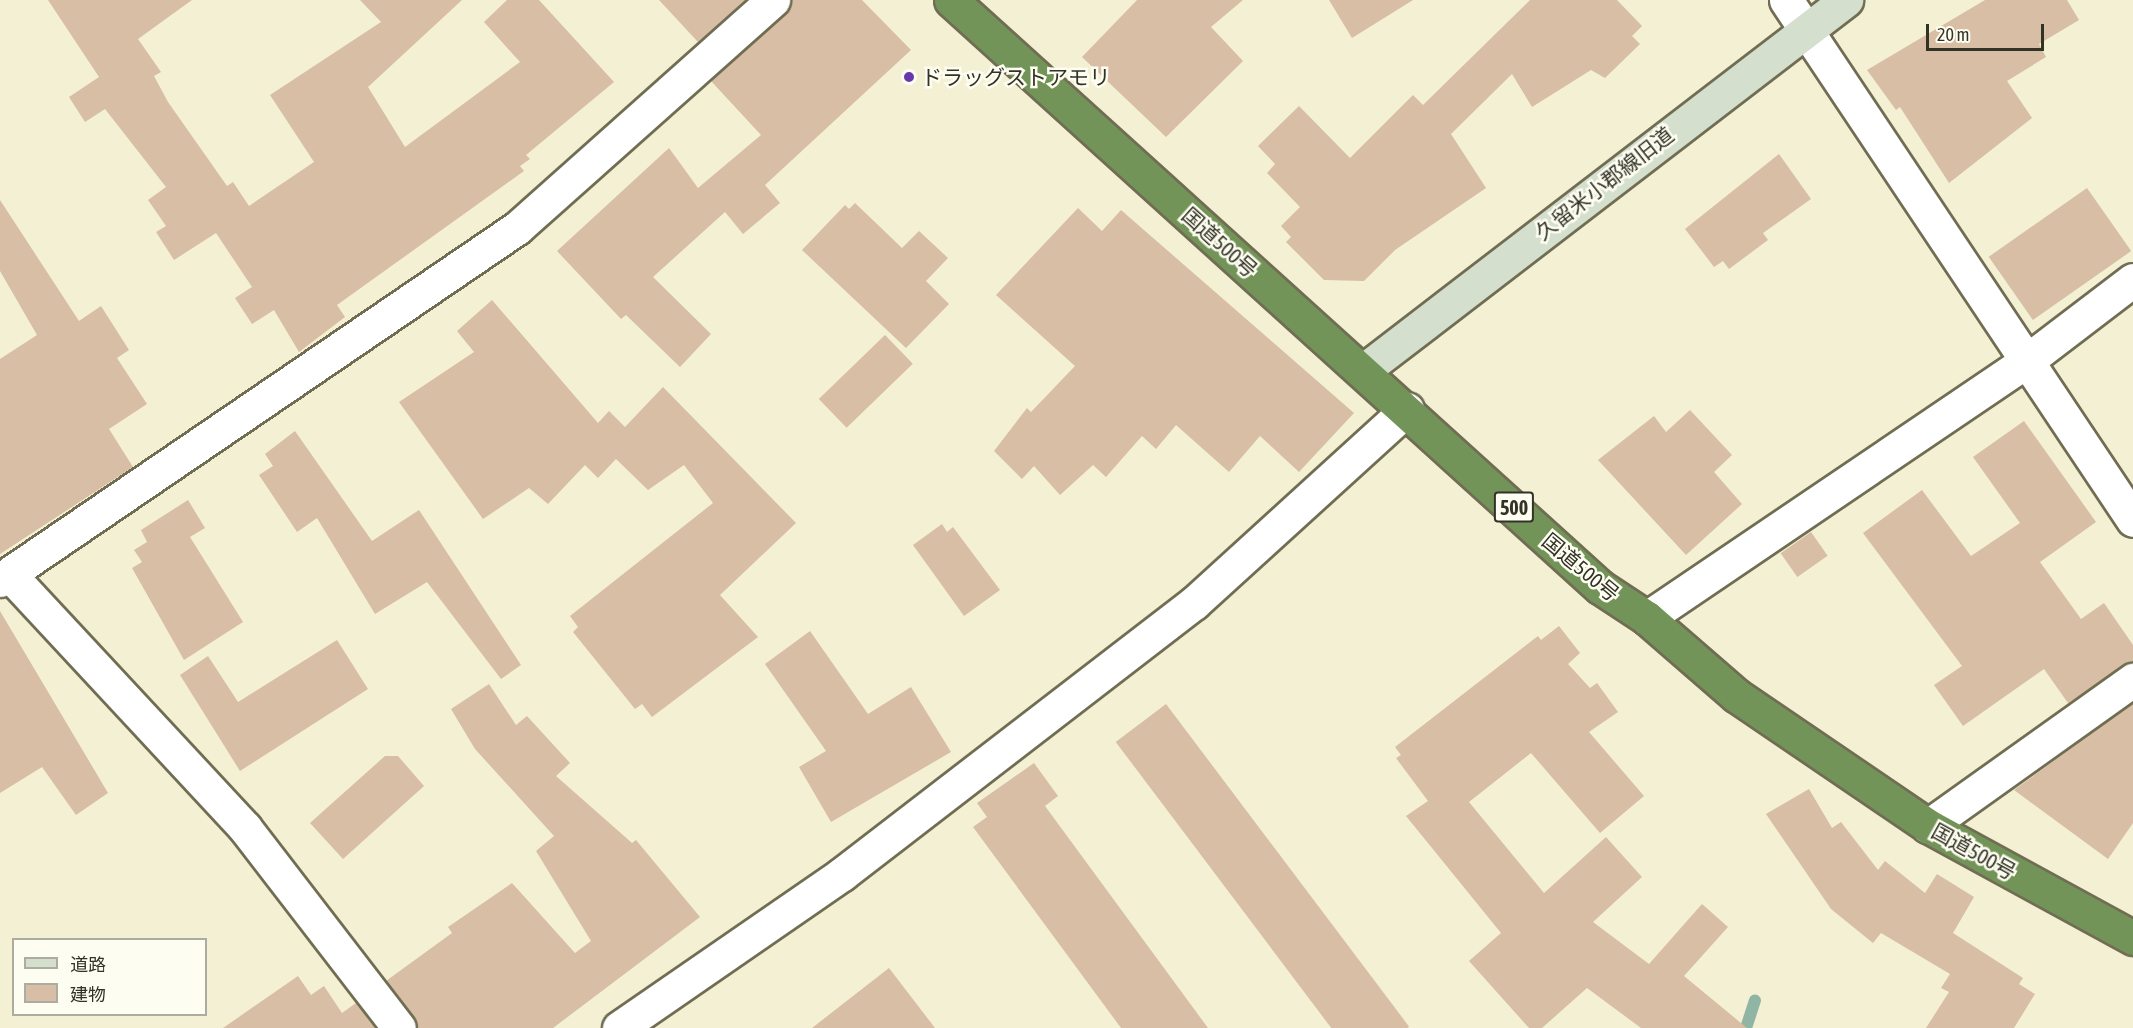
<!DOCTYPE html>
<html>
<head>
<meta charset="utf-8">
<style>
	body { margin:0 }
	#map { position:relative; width:2133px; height:1028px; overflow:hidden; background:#f4f0d4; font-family:"Asap Condensed","Noto Sans JP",sans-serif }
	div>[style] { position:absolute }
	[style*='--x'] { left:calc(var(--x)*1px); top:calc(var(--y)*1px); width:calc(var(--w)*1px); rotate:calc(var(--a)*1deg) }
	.stream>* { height:12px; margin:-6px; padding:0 6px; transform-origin:6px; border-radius:6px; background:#91b5a4 }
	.building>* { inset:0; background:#d7bea4; transform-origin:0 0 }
	.roads { filter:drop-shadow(2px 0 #706d53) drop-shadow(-2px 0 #706d53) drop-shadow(0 2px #706d53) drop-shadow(0 -2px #706d53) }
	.street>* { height:33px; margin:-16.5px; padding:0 16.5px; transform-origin:16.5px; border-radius:16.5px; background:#fff }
	.secondary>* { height:33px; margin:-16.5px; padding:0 16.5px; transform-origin:16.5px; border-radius:16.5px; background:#d5dfcd }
	.highway>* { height:33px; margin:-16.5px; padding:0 16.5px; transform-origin:16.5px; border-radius:16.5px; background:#729459 }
	.dots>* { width:16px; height:16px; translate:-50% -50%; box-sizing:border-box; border:3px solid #fefdf1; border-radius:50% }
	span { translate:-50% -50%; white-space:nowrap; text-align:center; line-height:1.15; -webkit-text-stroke:5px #fefdf1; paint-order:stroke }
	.shield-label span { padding:2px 4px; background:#fefdf1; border:2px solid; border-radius:4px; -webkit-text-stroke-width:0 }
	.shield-label { font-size:20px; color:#333227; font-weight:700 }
	.poi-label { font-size:21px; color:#333227 }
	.left { translate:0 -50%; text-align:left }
	.street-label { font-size:21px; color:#333227 }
	.legend { position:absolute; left:12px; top:938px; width:195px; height:78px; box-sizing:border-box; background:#fefdf1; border:2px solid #adaca0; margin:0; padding:8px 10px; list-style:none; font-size:18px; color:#333227 }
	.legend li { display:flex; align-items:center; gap:12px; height:30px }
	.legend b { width:30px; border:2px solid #adaca0 }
	.scale { position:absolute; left:1926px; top:24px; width:118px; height:27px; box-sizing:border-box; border:3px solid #333227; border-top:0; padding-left:8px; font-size:18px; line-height:21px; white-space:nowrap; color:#333227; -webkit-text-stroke:4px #fefdf1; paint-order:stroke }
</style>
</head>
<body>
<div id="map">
	<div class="stream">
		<i style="--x:1746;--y:1028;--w:29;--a:-72"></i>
	</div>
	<div class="building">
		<i style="clip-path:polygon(48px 0,192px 0,138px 39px,161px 72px,154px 76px,168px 102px,227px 186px,233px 182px,249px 206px,314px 162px,270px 95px,381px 22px,360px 0,462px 0,368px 87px,405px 147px,520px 62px,484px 22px,507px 0,539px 0,614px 82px,526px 155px,530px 159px,520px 166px,524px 171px,337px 305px,345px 317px,299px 352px,274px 310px,252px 324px,235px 298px,252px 287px,216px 233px,174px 260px,156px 232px,166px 226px,148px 200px,166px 187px,105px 109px,85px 122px,69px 97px,99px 77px)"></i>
		<i style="clip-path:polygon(659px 0,745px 0,698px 42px)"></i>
		<i style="clip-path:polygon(791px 0,862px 0,911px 50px,765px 185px,780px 203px,743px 234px,725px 212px,653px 277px,711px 334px,680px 367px,626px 315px,621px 319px,557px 251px,669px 148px,698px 188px,761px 135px,711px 81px,785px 14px)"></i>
		<i style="clip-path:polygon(1137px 0,1243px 0,1211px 27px,1243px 61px,1166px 137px,1082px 57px)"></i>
		<i style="clip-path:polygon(1329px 0,1413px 0,1352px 38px)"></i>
		<i style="clip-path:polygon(1530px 0,1617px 0,1642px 26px,1632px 36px,1640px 44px,1605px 78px,1591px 70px,1532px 107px,1512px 74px,1451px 134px,1486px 188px,1395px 250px,1364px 281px,1324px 280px,1286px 242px,1291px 237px,1281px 226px,1300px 207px,1267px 173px,1275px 164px,1258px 146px,1299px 106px,1350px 158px,1413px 95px,1423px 105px)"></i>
		<i style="clip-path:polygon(1985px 0,2067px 0,2079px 20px,2039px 44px,2046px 57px,2007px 81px,2032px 118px,1949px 183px,1900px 107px,1896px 110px,1867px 70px)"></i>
		<i style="clip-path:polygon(1779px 154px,1811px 199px,1763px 233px,1768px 240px,1729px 269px,1723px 261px,1714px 267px,1685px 229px)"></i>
		<i style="left:2087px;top:188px;width:77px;height:120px;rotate:55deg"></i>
		<i style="clip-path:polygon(0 200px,79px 321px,101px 306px,129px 350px,117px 358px,147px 404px,109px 429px,133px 467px,0 554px,0 359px,37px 335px,0 271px)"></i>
		<i style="clip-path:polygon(855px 203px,902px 248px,919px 231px,948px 258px,926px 281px,949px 304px,906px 348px,802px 250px,845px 205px,849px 209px)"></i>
		<i style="clip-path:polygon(1078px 208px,1102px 231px,1121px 210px,1354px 413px,1299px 472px,1260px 436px,1229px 472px,1176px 425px,1156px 449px,1142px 436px,1106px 477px,1093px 465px,1060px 495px,1034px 466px,1022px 479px,994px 451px,1027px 408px,1031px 412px,1075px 366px,996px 295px)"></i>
		<i style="clip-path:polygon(492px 300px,598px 423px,609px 411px,625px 427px,663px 387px,796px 523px,720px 595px,758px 637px,652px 717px,642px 704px,635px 709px,573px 632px,578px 627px,570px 616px,713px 503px,684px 465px,648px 490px,616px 459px,598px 478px,585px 465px,548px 504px,529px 488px,483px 519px,399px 402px,474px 352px,457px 331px)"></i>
		<i style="left:885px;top:335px;width:40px;height:92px;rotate:46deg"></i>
		<i style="clip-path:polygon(1690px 410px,1732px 455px,1714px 472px,1742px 504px,1686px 555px,1598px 460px,1654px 416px,1666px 432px)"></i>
		<i style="clip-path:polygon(2024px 421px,2096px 522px,2040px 562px,2081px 619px,2104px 603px,2133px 645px,2133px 662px,2068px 703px,2044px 669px,1963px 726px,1934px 685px,1962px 666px,1863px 533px,1922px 490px,1971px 556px,2020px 523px,1973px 457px)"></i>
		<i style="clip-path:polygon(295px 431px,372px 541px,419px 510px,521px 665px,501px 679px,427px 582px,375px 614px,317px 518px,297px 532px,259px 475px,273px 466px,265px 454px)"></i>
		<i style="clip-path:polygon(188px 500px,205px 528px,190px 537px,243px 622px,184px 660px,132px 568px,142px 562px,134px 550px,147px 542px,141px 530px)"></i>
		<i style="clip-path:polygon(942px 524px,947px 532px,953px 527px,1000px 590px,964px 616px,913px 545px)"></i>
		<i style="left:1811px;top:532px;width:29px;height:37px;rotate:55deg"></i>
		<i style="clip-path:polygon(0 611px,108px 793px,76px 815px,42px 767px,0 793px)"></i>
		<i style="clip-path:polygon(1559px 626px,1580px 653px,1568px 664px,1590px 688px,1597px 683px,1618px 712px,1589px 732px,1644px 796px,1600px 833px,1531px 753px,1469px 802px,1544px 893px,1606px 837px,1642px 877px,1593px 922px,1649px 964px,1702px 904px,1728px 927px,1684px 976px,1747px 1028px,1641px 1028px,1587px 988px,1542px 1028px,1529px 1028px,1469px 961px,1501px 933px,1406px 816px,1428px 801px,1396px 758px,1401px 755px,1395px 747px,1538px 636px,1541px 640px)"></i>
		<i style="clip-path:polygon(810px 631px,868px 714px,911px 687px,951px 752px,831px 822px,799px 767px,826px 751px,765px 664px)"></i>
		<i style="clip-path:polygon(337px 640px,368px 689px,240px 771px,180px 675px,208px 656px,238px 702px)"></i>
		<i style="clip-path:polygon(489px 684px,516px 725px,527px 716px,570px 763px,556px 776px,632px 843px,636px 840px,700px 917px,553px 1028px,417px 1028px,386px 981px,452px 933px,448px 927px,512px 883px,575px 953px,591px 941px,536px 851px,554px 836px,475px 749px,451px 709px)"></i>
		<i style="clip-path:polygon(2133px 703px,2133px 823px,2108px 859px,2014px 790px)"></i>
		<i style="left:1166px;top:704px;width:404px;height:63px;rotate:53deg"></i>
		<i style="clip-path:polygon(385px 756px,398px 756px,424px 786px,343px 859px,310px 823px)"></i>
		<i style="clip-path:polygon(1034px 763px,1058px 796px,1045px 806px,1208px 1028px,1121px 1028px,973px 827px,987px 817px,977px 803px)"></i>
		<i style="clip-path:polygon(1809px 789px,1832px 828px,1841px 822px,1878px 870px,1885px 861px,1925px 893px,1937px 874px,1974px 897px,1953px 933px,2023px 978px,2019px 984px,2035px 994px,2014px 1028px,1926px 1028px,1949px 992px,1941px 988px,1950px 974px,1881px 933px,1873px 943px,1831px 909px,1766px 814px)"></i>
		<i style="clip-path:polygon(889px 968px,935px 1028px,812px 1028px)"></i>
		<i style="clip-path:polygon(298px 976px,311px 995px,324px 986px,342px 1013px,356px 1003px,375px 1028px,223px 1028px)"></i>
	</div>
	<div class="roads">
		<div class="street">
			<i style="--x:1786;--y:0;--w:625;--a:56.28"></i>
			<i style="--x:10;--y:575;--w:345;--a:47.1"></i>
			<i style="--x:245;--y:828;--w:252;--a:52.4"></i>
			<i style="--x:0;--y:580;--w:625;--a:-34.25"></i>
			<i style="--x:517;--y:228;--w:343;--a:-41.7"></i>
			<i style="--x:1647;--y:618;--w:455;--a:-34.1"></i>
			<i style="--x:2024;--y:363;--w:137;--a:-37.3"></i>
			<i style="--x:1928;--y:826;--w:252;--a:-35.5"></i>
			<i style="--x:619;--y:1028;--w:271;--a:-34.6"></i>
			<i style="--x:842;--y:874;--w:444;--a:-37.6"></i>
			<i style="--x:1194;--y:603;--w:288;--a:-42.3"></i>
		</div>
		<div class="secondary">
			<i style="--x:1364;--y:370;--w:608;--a:-37.51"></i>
		</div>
		<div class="highway">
			<i style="--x:951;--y:0;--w:875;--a:42.13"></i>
			<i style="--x:1600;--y:587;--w:56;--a:33.4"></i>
			<i style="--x:1647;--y:618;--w:119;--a:40.9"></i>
			<i style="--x:1737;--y:696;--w:231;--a:34.2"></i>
			<i style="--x:1928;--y:826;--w:234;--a:28.6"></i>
		</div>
	</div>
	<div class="dots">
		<i style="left:909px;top:77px;background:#6937ae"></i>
	</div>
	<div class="shield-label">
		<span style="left:1514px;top:507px">500</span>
	</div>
	<div class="poi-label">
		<span class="left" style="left:921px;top:77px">ドラッグストアモリ</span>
	</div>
	<div class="street-label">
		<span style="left:1604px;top:183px;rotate:-38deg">久留米小郡線旧道</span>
		<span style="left:1220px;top:242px;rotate:42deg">国道500号</span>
		<span style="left:1581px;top:567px;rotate:40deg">国道500号</span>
		<span style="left:1974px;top:851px;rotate:29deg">国道500号</span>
	</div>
	<ul class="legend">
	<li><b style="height:8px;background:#d5dfcd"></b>道路</li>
	<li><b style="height:16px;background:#d7bea4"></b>建物</li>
	</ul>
	<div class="scale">20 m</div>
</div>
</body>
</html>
